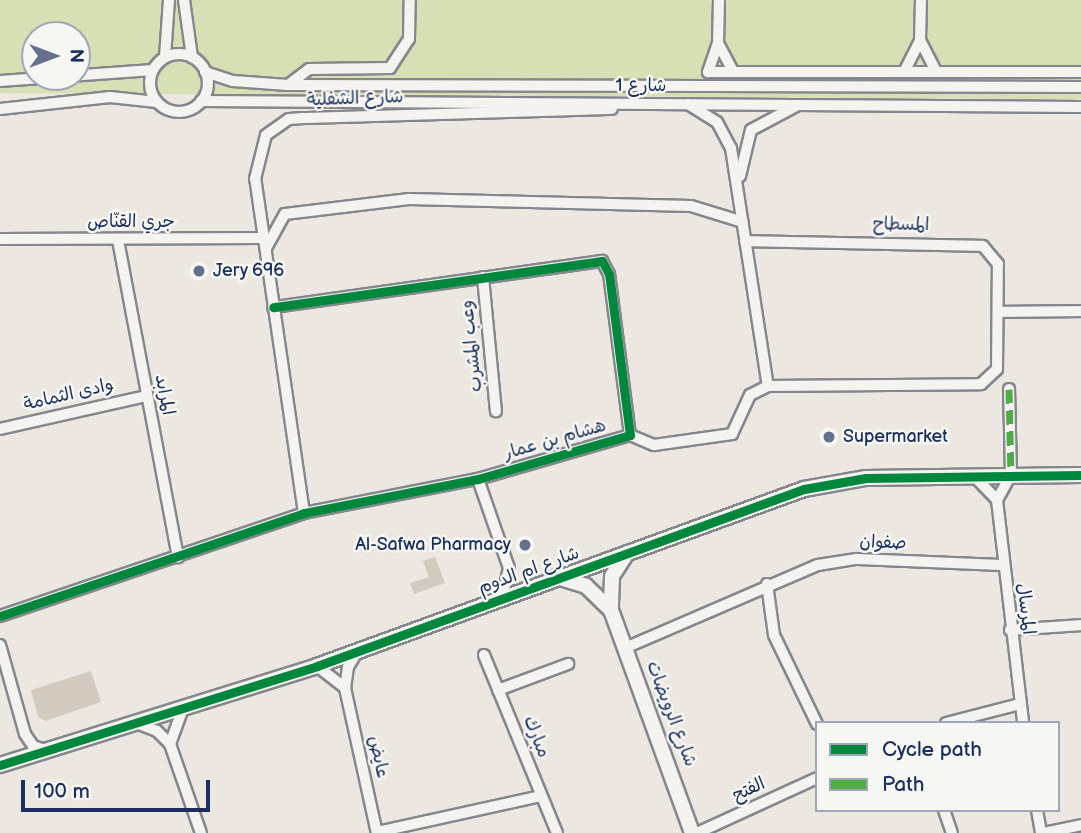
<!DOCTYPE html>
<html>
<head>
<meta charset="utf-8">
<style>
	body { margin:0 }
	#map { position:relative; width:1081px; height:833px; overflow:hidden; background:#ece8e1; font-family:"Balsamiq Sans","Playpen Sans Arabic",sans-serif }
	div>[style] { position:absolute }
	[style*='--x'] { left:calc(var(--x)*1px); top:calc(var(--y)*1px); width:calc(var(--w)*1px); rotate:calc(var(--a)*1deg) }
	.green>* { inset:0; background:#d6e0b4 }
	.building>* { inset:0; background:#d3cabf }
	.roads { filter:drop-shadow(2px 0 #85878d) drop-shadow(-2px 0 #85878d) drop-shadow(0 2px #85878d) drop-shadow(0 -2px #85878d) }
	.street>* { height:10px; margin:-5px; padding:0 5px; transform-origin:5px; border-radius:5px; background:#f4f3f0 }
	.street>.ring { margin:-5px; padding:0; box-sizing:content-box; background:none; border:10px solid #f4f3f0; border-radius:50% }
	.secondary>* { height:14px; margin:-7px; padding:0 7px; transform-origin:7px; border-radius:7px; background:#f4f3f0 }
	.quiet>* { height:7px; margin-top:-3.5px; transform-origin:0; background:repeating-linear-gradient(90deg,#52ab49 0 14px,transparent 0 21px) }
	.cycleway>* { height:9px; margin:-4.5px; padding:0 4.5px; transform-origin:4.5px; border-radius:4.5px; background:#00873e }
	.dots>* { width:19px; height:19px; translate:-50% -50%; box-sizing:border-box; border:4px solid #f6f6f2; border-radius:50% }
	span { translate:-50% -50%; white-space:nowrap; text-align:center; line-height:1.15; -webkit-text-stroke:5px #f6f6f2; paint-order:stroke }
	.street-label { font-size:18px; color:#1b2f5e }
	.poi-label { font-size:18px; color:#1b2f5e }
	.left { translate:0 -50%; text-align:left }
	.right { translate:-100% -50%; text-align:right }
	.legend { position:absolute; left:815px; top:721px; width:245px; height:91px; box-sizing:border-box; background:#f6f6f2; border:2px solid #9ea6b7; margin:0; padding:9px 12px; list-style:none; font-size:21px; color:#1b2f5e }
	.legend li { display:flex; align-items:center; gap:14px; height:35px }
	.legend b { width:35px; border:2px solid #9ea6b7 }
	.north { position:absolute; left:21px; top:21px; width:70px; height:70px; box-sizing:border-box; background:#f6f6f2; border:2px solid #9ea6b7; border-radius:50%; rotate:90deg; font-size:19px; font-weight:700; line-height:28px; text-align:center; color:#1b2f5e }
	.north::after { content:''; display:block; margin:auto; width:24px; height:32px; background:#64708c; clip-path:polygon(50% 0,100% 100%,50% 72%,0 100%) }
	.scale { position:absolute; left:21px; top:780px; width:189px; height:32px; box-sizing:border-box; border:4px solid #1b2f5e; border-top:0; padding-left:9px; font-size:21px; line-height:24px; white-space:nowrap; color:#1b2f5e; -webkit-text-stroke:5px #f6f6f2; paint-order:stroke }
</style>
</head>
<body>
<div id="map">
	<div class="green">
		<i style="clip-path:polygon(evenodd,0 0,1081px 0,1081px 99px,0 93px,0 0,35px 35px,77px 35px,77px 77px,35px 77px,35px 35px)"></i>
	</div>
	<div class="building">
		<i style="clip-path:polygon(435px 557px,445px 583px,414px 594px,410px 583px,429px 577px,423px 561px)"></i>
		<i style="clip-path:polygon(91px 671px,101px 702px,45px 721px,38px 717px,31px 690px)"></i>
	</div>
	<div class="roads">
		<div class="street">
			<i style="--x:184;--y:0;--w:58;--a:82"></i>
			<i style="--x:719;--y:0;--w:43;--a:91.3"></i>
			<i style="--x:718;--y:43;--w:31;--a:109"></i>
			<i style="--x:708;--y:72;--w:373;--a:0"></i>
			<i style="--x:920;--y:40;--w:36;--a:63"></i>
			<i style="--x:718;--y:43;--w:32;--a:62"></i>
			<i class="ring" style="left:150px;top:54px;width:48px;height:48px"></i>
			<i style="--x:165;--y:57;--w:57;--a:-86"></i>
			<i style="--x:205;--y:72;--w:29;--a:18"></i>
			<i style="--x:233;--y:81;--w:55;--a:4.2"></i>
			<i style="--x:288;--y:85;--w:793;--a:0.14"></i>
			<i style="--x:904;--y:72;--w:36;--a:-63"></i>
			<i style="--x:920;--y:40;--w:40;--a:-88.6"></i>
			<i style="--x:0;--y:81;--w:153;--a:-4.1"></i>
			<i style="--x:288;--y:85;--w:26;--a:-37"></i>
			<i style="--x:309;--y:69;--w:81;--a:-0.7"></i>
			<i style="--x:390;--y:68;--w:35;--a:-57"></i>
			<i style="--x:409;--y:39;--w:39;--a:-89"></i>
			<i style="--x:201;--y:101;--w:880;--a:0.39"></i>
			<i style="--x:688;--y:104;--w:34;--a:32"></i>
			<i style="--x:717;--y:122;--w:30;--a:62"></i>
			<i style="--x:731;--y:148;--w:241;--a:81.2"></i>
			<i style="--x:0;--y:109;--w:111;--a:-6.2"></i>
			<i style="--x:110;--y:97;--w:47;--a:6.1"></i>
			<i style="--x:740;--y:176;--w:47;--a:-76.6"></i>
			<i style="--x:751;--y:130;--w:51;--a:-28.1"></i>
			<i style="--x:0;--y:239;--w:263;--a:-0.2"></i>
			<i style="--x:118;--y:240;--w:323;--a:79.3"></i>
			<i style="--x:266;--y:248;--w:39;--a:-61"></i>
			<i style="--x:285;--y:214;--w:125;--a:-6.9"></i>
			<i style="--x:409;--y:199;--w:282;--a:1.4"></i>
			<i style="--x:691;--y:206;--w:54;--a:17.1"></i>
			<i style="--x:483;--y:277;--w:135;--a:84.5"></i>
			<i style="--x:998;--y:312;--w:83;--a:-0.7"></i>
			<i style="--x:0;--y:429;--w:150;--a:-12.7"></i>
			<i style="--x:630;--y:435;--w:26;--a:23"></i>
			<i style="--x:654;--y:445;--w:79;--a:-8"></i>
			<i style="--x:732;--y:434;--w:43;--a:-65.2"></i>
			<i style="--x:750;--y:395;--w:20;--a:-27"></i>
			<i style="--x:768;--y:386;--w:213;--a:-0.5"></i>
			<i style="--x:981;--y:384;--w:22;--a:-43"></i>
			<i style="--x:997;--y:369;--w:105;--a:-89.5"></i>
			<i style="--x:998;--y:264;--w:23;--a:-130"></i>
			<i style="--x:983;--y:246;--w:238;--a:-178.8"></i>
			<i style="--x:974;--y:476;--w:33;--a:46"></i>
			<i style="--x:997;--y:500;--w:225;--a:83.3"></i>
			<i style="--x:478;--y:479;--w:94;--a:70.8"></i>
			<i style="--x:509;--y:568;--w:31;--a:103"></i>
			<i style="--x:997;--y:500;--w:29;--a:-61"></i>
			<i style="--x:1011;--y:475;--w:86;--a:-91.3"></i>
			<i style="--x:304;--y:513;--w:338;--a:-98.3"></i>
			<i style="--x:255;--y:179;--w:45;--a:-76"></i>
			<i style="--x:266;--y:135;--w:28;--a:-35"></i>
			<i style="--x:289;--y:119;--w:14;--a:-4"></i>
			<i style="--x:303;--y:118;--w:309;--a:-1.7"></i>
			<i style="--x:767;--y:584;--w:51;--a:82.2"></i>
			<i style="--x:774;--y:635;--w:99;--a:64.2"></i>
			<i style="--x:0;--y:616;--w:321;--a:-18.7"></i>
			<i style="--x:304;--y:513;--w:177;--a:-11.1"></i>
			<i style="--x:478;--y:479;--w:158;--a:-16.1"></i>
			<i style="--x:630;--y:435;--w:162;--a:-97.4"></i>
			<i style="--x:609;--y:274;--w:15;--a:-118"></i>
			<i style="--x:602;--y:261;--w:332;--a:172"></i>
			<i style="--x:1010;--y:630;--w:71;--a:-4"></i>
			<i style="--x:0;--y:645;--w:92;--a:74.3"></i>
			<i style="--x:25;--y:734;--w:14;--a:56"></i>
			<i style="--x:33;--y:746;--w:16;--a:18"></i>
			<i style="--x:625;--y:648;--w:210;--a:-23.3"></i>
			<i style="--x:818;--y:565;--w:39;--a:-9"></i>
			<i style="--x:857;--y:559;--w:145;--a:2.4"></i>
			<i style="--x:357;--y:652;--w:17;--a:121"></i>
			<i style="--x:348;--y:667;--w:21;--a:98"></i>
			<i style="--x:345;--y:688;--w:148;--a:77.6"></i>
			<i style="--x:484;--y:655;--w:192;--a:67.7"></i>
			<i style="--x:317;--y:666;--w:36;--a:38"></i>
			<i style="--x:498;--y:690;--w:75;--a:-20.4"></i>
			<i style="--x:946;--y:723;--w:76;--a:-14.4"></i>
			<i style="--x:139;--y:724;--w:19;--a:21"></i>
			<i style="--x:157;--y:731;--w:18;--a:45"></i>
			<i style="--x:170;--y:744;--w:94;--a:70.8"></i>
			<i style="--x:170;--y:744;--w:35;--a:-70"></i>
			<i style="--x:944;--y:810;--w:24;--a:71"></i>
			<i style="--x:1037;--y:810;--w:23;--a:80"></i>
			<i style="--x:377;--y:832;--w:168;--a:-12.4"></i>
			<i style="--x:697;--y:833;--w:132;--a:-24.6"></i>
			<i style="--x:1044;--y:833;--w:38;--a:-12"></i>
		</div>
		<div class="secondary">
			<i style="--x:627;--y:553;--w:27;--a:123"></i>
			<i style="--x:612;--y:576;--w:34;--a:92"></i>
			<i style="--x:611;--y:610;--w:237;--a:70"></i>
			<i style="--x:557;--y:577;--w:30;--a:17"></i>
			<i style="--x:586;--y:586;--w:33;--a:44"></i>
			<i style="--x:0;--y:765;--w:332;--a:-17.3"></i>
			<i style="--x:317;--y:666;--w:518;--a:-19.97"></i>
			<i style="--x:804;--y:489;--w:63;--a:-10.1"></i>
			<i style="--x:866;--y:478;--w:215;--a:-0.8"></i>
		</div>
	</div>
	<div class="quiet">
		<i style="--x:1009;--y:389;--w:86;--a:88.7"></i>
	</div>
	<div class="cycleway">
		<i style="--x:0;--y:616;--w:321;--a:-18.7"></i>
		<i style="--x:304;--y:513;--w:177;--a:-11.1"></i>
		<i style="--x:478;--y:479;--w:158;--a:-16.1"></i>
		<i style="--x:630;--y:435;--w:162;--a:-97.4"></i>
		<i style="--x:609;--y:274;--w:15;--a:-118"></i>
		<i style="--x:602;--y:261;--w:332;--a:172"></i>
		<i style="--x:0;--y:765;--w:332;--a:-17.3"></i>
		<i style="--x:317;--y:666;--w:518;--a:-19.97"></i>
		<i style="--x:804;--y:489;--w:63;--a:-10.1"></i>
		<i style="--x:866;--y:478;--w:215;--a:-0.8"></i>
	</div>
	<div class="dots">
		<i style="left:199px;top:271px;background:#64708c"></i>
		<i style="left:829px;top:437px;background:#64708c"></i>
		<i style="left:525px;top:545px;background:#64708c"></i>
	</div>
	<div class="street-label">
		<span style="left:641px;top:86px">شارع 1</span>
		<span style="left:355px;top:99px;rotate:-2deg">شارع الشفلية</span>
		<span style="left:131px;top:222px">جري القنّاص</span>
		<span style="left:901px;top:225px;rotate:1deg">المسطاح</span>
		<span style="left:472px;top:346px;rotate:-96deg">وعب المشرب</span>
		<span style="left:69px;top:395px;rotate:-13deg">وادى الثمامة</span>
		<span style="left:164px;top:395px;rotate:79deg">المرابد</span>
		<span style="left:555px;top:440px;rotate:-16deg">هشام بن عمار</span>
		<span style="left:883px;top:543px;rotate:2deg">صفوان</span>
		<span style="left:529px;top:571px;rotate:-20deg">شارع ام الدوم</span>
		<span style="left:1025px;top:609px;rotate:83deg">المرسال</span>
		<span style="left:671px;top:714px;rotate:69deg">شارع الرويضات</span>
		<span style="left:536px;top:737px;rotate:68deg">مبارك</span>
		<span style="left:378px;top:757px;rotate:78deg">عايض</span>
		<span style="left:749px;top:790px;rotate:-24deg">الفتح</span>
	</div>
	<div class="poi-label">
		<span class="left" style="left:213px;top:271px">Jery 696</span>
		<span class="left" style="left:843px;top:437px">Supermarket</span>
		<span class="right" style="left:511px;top:545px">Al-Safwa Pharmacy</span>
	</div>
	<ul class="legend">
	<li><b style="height:9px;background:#00873e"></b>Cycle path</li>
	<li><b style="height:9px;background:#52ab49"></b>Path</li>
	</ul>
	<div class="north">N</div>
	<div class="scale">100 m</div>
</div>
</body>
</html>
